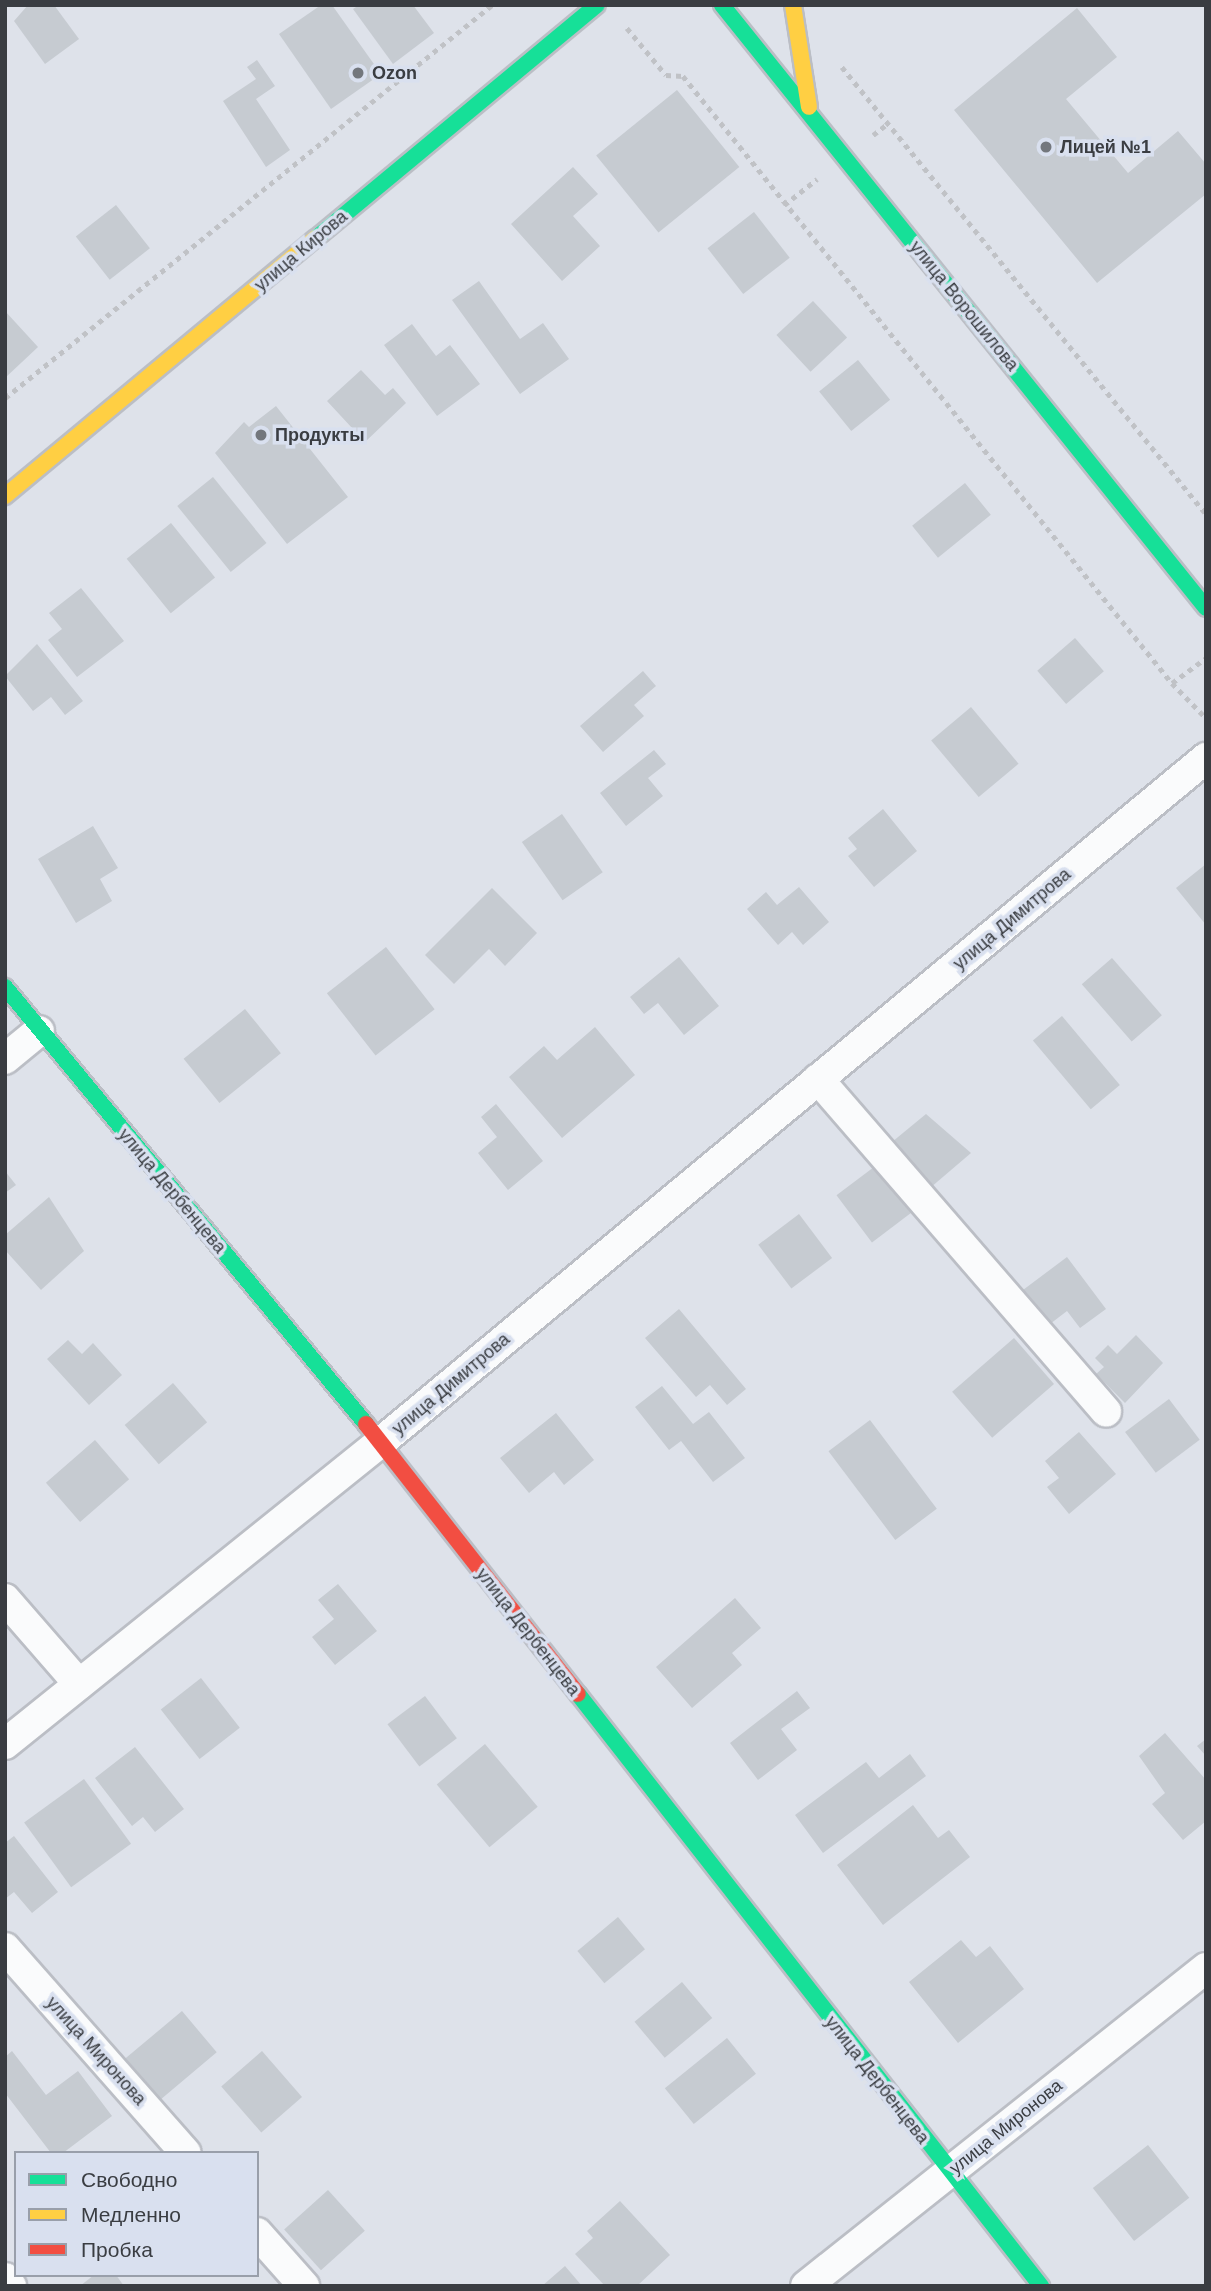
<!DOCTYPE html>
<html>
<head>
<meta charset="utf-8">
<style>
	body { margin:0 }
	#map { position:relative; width:1211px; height:2291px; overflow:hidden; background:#dee2ea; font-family:Helvetica,sans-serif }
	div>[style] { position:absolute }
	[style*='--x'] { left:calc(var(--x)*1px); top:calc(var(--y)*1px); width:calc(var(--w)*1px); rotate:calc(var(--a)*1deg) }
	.building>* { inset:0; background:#c6cbd1; transform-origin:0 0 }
	.path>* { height:4.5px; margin-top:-2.25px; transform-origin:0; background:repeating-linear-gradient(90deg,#c0c2c6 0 5px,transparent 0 10px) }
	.roads { filter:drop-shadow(2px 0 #bbbec5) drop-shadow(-2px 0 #bbbec5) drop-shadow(0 2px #bbbec5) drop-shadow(0 -2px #bbbec5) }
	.street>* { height:30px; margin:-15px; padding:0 15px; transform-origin:15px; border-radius:15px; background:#fafbfc }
	.fast>* { height:16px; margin:-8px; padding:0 8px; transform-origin:8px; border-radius:8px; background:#16e098 }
	.slow>* { height:16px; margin:-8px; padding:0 8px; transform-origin:8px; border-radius:8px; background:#ffcf43 }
	.jam>* { height:16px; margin:-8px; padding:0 8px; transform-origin:8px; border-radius:8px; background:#f24e42 }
	.dots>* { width:19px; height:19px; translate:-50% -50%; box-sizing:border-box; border:4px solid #d9e0ef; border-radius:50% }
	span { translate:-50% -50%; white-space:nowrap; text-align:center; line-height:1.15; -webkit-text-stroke:7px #d9e0ef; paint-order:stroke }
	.poi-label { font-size:18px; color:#3a3d42; font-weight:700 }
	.left { translate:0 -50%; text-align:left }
	.street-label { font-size:18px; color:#3a3d42 }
	.frame { position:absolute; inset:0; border:7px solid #3a3d42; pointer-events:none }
	.legend { position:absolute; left:14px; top:2151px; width:245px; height:126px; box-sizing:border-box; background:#d9e0ef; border:2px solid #999faa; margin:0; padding:9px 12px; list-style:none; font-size:21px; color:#3a3d42 }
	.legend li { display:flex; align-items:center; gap:14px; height:35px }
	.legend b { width:35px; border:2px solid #999faa }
</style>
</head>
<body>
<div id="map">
	<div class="building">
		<i style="clip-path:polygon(28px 5px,54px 5px,79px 39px,45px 64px,14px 21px)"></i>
		<i style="clip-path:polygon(321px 5px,332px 5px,381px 74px,331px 109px,279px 34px)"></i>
		<i style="clip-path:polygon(359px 5px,413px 5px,434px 33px,393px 64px,353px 9px)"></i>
		<i style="clip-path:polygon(1077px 8px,1117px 57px,1066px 99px,1128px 173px,1178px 131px,1206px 164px,1206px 194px,1097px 283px,954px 110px)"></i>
		<i style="clip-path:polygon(257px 60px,275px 86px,256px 99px,290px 150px,266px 167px,223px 101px,256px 79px,247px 67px)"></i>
		<i style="left:677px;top:90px;width:99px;height:104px;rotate:51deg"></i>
		<i style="clip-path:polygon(573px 167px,598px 194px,573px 216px,600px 246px,562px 281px,511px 224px)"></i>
		<i style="left:116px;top:205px;width:55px;height:51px;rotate:52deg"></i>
		<i style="left:754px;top:212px;width:58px;height:59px;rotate:52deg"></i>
		<i style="clip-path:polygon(479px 281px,520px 339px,543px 323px,569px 359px,520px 394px,452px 300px)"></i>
		<i style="left:813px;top:301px;width:50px;height:50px;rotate:47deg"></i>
		<i style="clip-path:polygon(5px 311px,38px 347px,5px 378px)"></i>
		<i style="clip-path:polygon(412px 324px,436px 356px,450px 345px,480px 384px,437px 416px,384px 345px)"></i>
		<i style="left:858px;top:360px;width:51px;height:50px;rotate:51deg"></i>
		<i style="clip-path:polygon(361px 370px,385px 395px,393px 388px,406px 403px,365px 442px,327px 401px)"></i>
		<i style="clip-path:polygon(276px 406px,348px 497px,287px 544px,215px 453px,244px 422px,249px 427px)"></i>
		<i style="left:213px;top:477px;width:85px;height:46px;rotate:51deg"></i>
		<i style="left:965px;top:483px;width:41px;height:68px;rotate:51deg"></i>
		<i style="left:171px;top:523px;width:70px;height:57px;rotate:51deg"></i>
		<i style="clip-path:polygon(81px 588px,124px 641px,77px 677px,48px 640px,62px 629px,49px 613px)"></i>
		<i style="left:1075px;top:638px;width:44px;height:50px;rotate:49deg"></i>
		<i style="clip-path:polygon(37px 644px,83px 701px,65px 715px,51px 697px,33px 711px,5px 676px)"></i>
		<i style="clip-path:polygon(643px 671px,656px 686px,634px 705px,644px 716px,603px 752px,580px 726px)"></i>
		<i style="left:971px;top:707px;width:74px;height:52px;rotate:50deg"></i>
		<i style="clip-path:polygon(654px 750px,666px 764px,648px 778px,663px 796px,626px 826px,600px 793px)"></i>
		<i style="clip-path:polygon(883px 809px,917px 851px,874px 887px,848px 856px,857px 849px,848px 838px)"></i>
		<i style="left:562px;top:814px;width:71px;height:49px;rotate:55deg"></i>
		<i style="clip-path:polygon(93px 826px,118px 868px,100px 879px,112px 901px,76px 923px,38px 859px)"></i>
		<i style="clip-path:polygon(1206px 864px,1206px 925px,1176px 888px)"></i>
		<i style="clip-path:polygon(799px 887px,829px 922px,803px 945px,792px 932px,778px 945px,747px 909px,766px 892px,777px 905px)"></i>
		<i style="clip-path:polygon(492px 888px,537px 933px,505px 966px,489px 949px,454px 984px,425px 955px)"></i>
		<i style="left:386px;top:947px;width:79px;height:75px;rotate:52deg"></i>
		<i style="clip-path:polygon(679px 957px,719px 1006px,684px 1035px,658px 1003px,644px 1014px,630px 997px)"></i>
		<i style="left:1112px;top:958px;width:76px;height:40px;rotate:49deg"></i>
		<i style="left:245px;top:1009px;width:57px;height:79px;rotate:51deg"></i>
		<i style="left:1062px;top:1016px;width:90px;height:38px;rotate:50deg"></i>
		<i style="clip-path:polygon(595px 1027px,635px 1075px,562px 1138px,509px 1077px,544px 1046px,557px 1060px)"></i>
		<i style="clip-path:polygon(496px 1104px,543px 1161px,508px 1190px,478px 1153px,497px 1137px,481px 1117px)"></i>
		<i style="clip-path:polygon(926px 1114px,971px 1153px,930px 1188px,892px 1142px)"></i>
		<i style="left:878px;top:1164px;width:59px;height:52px;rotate:53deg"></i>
		<i style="clip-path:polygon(5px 1171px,16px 1185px,5px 1193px)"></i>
		<i style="clip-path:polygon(49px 1197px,84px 1251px,41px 1290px,5px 1250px,5px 1235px)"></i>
		<i style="left:799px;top:1214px;width:55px;height:51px;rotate:53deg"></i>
		<i style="clip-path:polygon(1067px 1257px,1106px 1309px,1080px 1328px,1067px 1311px,1050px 1324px,1023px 1290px)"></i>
		<i style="clip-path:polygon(679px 1309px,746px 1389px,727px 1405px,710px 1385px,696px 1397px,645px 1338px)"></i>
		<i style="clip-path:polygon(1136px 1335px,1163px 1363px,1125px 1403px,1096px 1374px,1104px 1367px,1095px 1358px,1108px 1345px,1117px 1354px)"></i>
		<i style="left:1014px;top:1338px;width:61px;height:82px;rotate:49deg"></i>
		<i style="clip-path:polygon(68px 1340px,82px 1354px,93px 1343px,122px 1375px,89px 1405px,47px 1359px)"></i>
		<i style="left:173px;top:1383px;width:52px;height:64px;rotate:49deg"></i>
		<i style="clip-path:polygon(662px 1386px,693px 1424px,709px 1412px,745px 1458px,713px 1482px,681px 1441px,669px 1450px,635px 1407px)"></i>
		<i style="left:1169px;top:1399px;width:51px;height:55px;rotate:53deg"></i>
		<i style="clip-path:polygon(556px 1413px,594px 1460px,564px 1485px,554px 1472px,529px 1493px,500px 1458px)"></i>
		<i style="left:870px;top:1420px;width:111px;height:52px;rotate:53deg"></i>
		<i style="clip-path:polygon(1079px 1432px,1116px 1474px,1069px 1514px,1047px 1487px,1059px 1478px,1045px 1461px)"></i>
		<i style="left:95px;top:1440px;width:52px;height:65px;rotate:49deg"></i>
		<i style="clip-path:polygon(338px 1584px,377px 1631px,335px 1665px,312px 1637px,334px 1619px,318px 1600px)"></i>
		<i style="clip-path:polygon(735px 1598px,761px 1628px,732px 1653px,742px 1665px,692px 1708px,656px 1667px)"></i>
		<i style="left:201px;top:1678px;width:63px;height:51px;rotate:52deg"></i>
		<i style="clip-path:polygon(797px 1691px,810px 1708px,781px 1729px,797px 1750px,758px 1780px,730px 1743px)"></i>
		<i style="left:425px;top:1696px;width:53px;height:47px;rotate:53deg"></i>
		<i style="clip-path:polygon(1165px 1733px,1206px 1780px,1206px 1821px,1183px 1840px,1152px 1804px,1165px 1793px,1139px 1756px)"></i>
		<i style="clip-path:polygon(1206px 1739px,1206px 1756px,1197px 1746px)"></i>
		<i style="left:485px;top:1744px;width:82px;height:63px;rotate:50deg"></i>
		<i style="clip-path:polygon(135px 1747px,184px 1809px,155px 1832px,143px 1817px,132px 1826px,95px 1778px)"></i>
		<i style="clip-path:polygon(910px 1754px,926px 1776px,823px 1853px,795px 1815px,866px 1762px,879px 1778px)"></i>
		<i style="left:84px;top:1779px;width:80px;height:74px;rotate:54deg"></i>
		<i style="clip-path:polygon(913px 1805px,938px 1838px,949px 1830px,970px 1857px,883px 1925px,837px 1865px)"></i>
		<i style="clip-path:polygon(14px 1836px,58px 1892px,32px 1913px,14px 1892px,5px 1899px,5px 1843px)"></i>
		<i style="left:618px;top:1917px;width:42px;height:53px;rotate:50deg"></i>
		<i style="clip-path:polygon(961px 1940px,976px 1957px,990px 1946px,1024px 1989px,958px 2043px,909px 1982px)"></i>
		<i style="left:682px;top:1982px;width:47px;height:62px;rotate:50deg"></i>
		<i style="left:182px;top:2011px;width:54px;height:76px;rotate:50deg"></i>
		<i style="left:727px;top:2038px;width:46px;height:80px;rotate:51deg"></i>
		<i style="clip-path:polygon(12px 2051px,46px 2095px,78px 2071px,112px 2116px,63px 2153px,51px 2153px,5px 2093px,5px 2057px)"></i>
		<i style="left:262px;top:2051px;width:61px;height:54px;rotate:49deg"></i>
		<i style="left:1148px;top:2145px;width:67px;height:70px;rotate:52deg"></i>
		<i style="left:328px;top:2190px;width:55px;height:59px;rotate:48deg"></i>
		<i style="clip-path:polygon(620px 2201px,670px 2255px,637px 2286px,605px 2286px,575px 2254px,593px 2238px,587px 2231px)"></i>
		<i style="clip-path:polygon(565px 2266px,582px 2286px,542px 2286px)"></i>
		<i style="clip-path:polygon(94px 2275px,116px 2275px,124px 2286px,80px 2286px)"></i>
	</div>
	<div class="path">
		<i style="--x:627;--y:28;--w:61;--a:50.3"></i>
		<i style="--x:666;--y:75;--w:17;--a:3"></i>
		<i style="--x:683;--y:76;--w:779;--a:51.15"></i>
		<i style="--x:1172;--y:683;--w:42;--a:-36.3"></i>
		<i style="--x:842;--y:67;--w:576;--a:50.84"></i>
		<i style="--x:873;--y:135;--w:16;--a:-38"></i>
		<i style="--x:784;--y:205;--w:42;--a:-38.2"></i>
		<i style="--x:5;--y:398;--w:626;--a:-38.9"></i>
		<i style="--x:1172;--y:683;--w:49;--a:45.8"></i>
	</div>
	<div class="roads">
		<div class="street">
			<i style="--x:5;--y:1059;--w:44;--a:-39.5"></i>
			<i style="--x:818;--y:1079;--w:440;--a:49.1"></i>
			<i style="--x:5;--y:1599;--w:113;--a:49"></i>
			<i style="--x:5;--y:1744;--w:482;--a:-38.8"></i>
			<i style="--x:381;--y:1442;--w:1072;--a:-39.66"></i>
			<i style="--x:5;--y:1948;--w:273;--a:48.6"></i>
			<i style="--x:257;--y:2233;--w:71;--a:48.4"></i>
			<i style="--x:5;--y:2278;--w:10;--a:53"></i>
			<i style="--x:806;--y:2286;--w:511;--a:-38.48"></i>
		</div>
		<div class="fast">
			<i style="--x:722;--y:5;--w:773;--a:51.25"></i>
			<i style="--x:315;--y:239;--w:366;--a:-39.7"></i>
			<i style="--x:5;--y:987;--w:567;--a:50.44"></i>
			<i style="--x:578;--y:1694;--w:752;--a:51.97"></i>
		</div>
		<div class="slow">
			<i style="--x:793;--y:5;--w:103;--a:81.1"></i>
			<i style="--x:5;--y:496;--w:403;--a:-39.7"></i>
		</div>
		<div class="jam">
			<i style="--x:366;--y:1424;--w:343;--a:51.9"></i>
		</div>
	</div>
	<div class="dots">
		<i style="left:358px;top:73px;background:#73777d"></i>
		<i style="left:1046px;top:147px;background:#73777d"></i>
		<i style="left:261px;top:435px;background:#73777d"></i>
	</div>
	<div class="poi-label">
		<span class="left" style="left:372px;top:73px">Ozon</span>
		<span class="left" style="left:1060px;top:147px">Лицей №1</span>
		<span class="left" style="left:275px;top:435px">Продукты</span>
	</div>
	<div class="street-label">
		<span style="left:301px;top:251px;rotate:-40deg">улица Кирова</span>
		<span style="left:964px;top:306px;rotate:51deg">улица Ворошилова</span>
		<span style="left:1012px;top:919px;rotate:-40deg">улица Димитрова</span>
		<span style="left:172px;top:1191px;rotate:50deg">улица Дербенцева</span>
		<span style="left:451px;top:1384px;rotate:-40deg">улица Димитрова</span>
		<span style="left:528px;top:1632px;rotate:52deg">улица Дербенцева</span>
		<span style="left:96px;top:2051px;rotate:48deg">улица Миронова</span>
		<span style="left:877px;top:2080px;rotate:52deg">улица Дербенцева</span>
		<span style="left:1006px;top:2127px;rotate:-39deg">улица Миронова</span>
	</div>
	<div class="frame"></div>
	<ul class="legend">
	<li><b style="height:9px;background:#16e098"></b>Свободно</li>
	<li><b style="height:9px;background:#ffcf43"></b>Медленно</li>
	<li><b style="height:9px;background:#f24e42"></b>Пробка</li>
	</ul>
</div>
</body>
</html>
